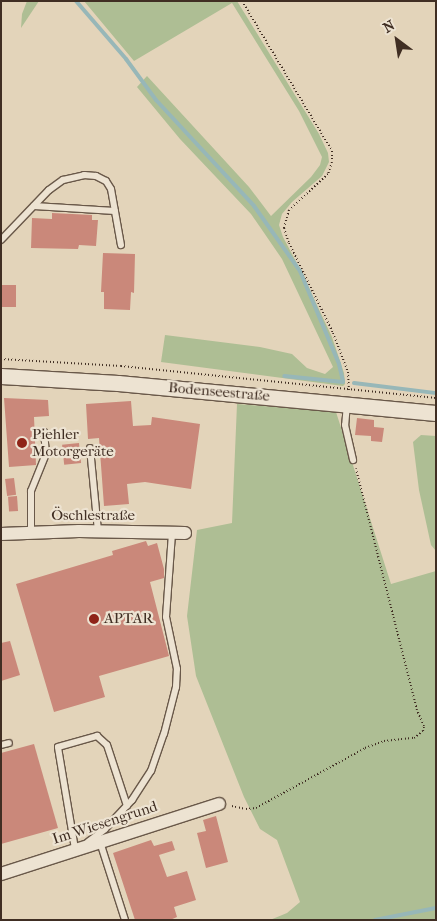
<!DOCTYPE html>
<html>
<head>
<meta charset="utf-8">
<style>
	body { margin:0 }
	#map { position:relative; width:437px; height:921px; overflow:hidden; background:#e3d4ba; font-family:"IM FELL French Canon",serif }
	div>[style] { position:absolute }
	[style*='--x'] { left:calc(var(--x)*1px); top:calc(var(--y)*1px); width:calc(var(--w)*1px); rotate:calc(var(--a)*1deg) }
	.green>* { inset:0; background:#aebe94 }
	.stream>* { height:4px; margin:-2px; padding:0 2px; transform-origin:2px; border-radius:2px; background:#97b7b8 }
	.building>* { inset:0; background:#ca887a; transform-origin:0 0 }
	.path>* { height:2px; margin-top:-1px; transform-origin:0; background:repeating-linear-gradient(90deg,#402e23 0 1px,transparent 0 3.5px) }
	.roads { filter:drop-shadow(1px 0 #695849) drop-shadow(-1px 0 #695849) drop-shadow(0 1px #695849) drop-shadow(0 -1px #695849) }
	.service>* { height:6px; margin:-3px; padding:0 3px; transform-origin:3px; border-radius:3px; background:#ede3d2 }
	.minor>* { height:12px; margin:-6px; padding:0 6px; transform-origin:6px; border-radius:6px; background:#ede3d2 }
	.tertiary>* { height:15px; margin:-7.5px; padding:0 7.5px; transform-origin:7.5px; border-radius:7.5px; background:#ede3d2 }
	.dots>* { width:14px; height:14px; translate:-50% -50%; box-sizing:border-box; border:2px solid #ede3d2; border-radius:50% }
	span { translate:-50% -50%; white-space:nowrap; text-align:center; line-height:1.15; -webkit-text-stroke:4.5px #ede3d2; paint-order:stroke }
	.street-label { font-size:15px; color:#402e23 }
	.poi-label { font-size:15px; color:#402e23 }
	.left { translate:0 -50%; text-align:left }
	.frame { position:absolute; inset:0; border:2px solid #402e23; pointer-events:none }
	.north { position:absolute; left:372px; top:15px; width:50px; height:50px; -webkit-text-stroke:4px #ede3d2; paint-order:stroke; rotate:329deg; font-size:14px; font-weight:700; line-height:20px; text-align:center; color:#402e23 }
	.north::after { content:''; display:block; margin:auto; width:18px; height:22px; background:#402e23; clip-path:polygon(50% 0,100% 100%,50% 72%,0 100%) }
</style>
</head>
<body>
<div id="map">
	<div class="green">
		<i style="clip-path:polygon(27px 1px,39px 1px,21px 28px,22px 14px)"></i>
		<i style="clip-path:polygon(84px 1px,237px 1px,319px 134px,328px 153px,329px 162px,322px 176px,292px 202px,282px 214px,279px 225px,283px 237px,300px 269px,332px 337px,344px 373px,345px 384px,343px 386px,161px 362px,165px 335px,260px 347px,292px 354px,307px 368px,325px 374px,333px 367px,282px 259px,251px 214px,180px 139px,137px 87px,147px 76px,249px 187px,271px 216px,311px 177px,320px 165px,322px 157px,299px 111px,232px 3px,134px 61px)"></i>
		<i style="clip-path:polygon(237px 404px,336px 412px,391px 584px,436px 571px,436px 920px,270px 920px,287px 913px,300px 902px,277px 840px,260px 829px,244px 797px,196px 676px,187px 616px,197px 530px,232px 523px)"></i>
		<i style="clip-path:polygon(421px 435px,436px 436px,436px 551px,431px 545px,419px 490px,413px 442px)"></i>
	</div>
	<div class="stream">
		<i style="--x:76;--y:1;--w:77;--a:49.2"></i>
		<i style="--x:126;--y:59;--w:51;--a:53.8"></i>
		<i style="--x:156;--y:100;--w:144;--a:47.2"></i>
		<i style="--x:254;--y:206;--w:80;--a:54.7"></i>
		<i style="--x:300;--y:271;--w:101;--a:67.2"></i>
		<i style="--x:339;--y:364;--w:18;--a:77"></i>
		<i style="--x:343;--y:382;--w:59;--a:-174.2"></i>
		<i style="--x:354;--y:383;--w:83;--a:7"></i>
		<i style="--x:375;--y:920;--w:62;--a:-11.1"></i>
	</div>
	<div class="building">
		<i style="clip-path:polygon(52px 213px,92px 215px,92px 220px,98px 220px,96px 246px,79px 245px,78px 249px,31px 248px,32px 218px,52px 219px)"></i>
		<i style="clip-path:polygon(103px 253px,135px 254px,134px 293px,131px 292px,130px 310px,104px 309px,104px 292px,101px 292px)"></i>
		<i style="left:1px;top:285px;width:15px;height:22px"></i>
		<i style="clip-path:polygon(4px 398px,48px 400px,49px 416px,34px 417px,36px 465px,9px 467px)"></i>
		<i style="clip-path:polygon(131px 401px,133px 426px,151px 425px,152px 417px,200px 424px,191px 489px,145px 482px,127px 484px,129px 504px,104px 506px,99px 438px,88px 439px,86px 404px)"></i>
		<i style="clip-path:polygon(357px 418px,374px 420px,374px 427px,384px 428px,382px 442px,371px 441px,371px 436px,355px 435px)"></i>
		<i style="left:79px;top:443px;width:20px;height:17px;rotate:84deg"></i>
		<i style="left:14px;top:478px;width:17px;height:9px;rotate:83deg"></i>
		<i style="left:17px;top:496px;width:15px;height:9px;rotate:86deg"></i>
		<i style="clip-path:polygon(146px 541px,148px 546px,157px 543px,164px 569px,164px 578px,150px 582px,169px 656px,99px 676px,105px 697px,54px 712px,16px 584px,113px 555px,112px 551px)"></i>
		<i style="clip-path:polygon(10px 641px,20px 675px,1px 681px,1px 643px)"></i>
		<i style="clip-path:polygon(34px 744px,58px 828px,1px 844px,1px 753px)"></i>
		<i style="clip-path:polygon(216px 816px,228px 862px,206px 868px,197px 833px,206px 831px,203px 820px)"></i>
		<i style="clip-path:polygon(151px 840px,154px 846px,172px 841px,175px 850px,159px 855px,167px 877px,187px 871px,196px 900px,174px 907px,177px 917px,170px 920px,135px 920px,113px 853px)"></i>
	</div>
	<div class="path">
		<i style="--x:242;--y:1;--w:175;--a:59"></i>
		<i style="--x:332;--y:151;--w:11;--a:90"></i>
		<i style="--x:332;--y:162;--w:13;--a:108"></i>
		<i style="--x:328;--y:174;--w:53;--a:137.3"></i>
		<i style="--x:289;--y:210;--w:19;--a:106"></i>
		<i style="--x:284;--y:228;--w:16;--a:72"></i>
		<i style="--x:289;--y:243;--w:100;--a:63.9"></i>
		<i style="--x:333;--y:333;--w:42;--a:69"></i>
		<i style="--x:348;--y:372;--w:19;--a:87"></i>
		<i style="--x:1;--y:359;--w:120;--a:3.3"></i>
		<i style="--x:121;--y:366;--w:317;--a:5.8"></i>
		<i style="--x:232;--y:806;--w:14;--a:12"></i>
		<i style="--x:246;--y:809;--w:10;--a:-6"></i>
		<i style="--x:256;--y:808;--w:124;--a:-28.8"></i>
		<i style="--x:365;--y:748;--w:20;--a:-20"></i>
		<i style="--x:384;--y:741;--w:30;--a:-6"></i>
		<i style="--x:414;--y:738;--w:11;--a:-38"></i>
		<i style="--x:423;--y:731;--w:5;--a:-79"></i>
		<i style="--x:424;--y:726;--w:17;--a:-114"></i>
		<i style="--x:417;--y:710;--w:249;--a:-104.2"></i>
	</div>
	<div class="roads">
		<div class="service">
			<i style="--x:34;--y:206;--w:81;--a:3.5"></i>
			<i style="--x:1;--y:240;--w:69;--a:-46.2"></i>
			<i style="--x:49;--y:190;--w:17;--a:-36"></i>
			<i style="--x:63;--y:180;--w:22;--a:-13"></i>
			<i style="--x:84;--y:175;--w:12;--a:5"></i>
			<i style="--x:96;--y:176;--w:11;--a:27"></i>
			<i style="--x:106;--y:181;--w:9;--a:58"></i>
			<i style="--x:111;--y:189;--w:57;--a:79.9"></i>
			<i style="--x:347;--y:404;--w:21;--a:95"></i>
			<i style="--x:345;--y:425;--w:36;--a:77"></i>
			<i style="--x:90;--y:448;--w:83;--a:84.5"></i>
			<i style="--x:31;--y:533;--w:42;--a:-90"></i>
			<i style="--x:31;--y:491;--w:40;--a:-68"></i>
			<i style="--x:46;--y:454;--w:22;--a:-95"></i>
			<i style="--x:1;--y:745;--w:8;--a:-14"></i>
			<i style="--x:88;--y:842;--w:21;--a:-37"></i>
			<i style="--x:105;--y:829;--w:40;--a:-47"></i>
			<i style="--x:132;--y:800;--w:35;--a:-57"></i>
			<i style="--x:151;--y:771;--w:39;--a:-71"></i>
			<i style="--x:164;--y:734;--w:49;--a:-75.7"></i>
			<i style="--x:176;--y:687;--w:18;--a:-87"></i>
			<i style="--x:177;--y:669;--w:53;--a:-101.9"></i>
			<i style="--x:166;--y:617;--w:84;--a:-85.9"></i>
			<i style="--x:100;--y:842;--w:82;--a:72.2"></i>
			<i style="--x:77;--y:848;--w:2;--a:153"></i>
			<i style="--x:75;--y:849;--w:103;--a:-99.5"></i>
			<i style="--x:58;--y:747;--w:41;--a:-15.8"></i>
			<i style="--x:97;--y:736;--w:13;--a:42"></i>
			<i style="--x:107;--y:745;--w:64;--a:71.8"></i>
		</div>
		<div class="minor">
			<i style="--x:1;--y:534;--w:78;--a:-2.2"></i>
			<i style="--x:79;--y:531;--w:106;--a:1.1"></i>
			<i style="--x:1;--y:874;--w:229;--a:-17.8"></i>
		</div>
		<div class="tertiary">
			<i style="--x:1;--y:376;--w:117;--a:3.4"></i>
			<i style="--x:118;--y:383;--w:319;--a:5.4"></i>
		</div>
	</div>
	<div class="dots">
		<i style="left:22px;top:443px;background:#8f2418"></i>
		<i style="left:94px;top:619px;background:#8f2418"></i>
	</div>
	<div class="street-label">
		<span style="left:219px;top:392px;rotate:5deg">Bodenseestraße</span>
		<span style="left:93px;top:516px">Öschlestraße</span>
		<span style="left:105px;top:823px;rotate:-18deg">Im Wiesengrund</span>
	</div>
	<div class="poi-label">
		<span class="left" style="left:32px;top:443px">Piehler<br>Motorgeräte</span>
		<span class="left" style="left:104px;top:619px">APTAR</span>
	</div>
	<div class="frame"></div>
	<div class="north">N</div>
</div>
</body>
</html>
